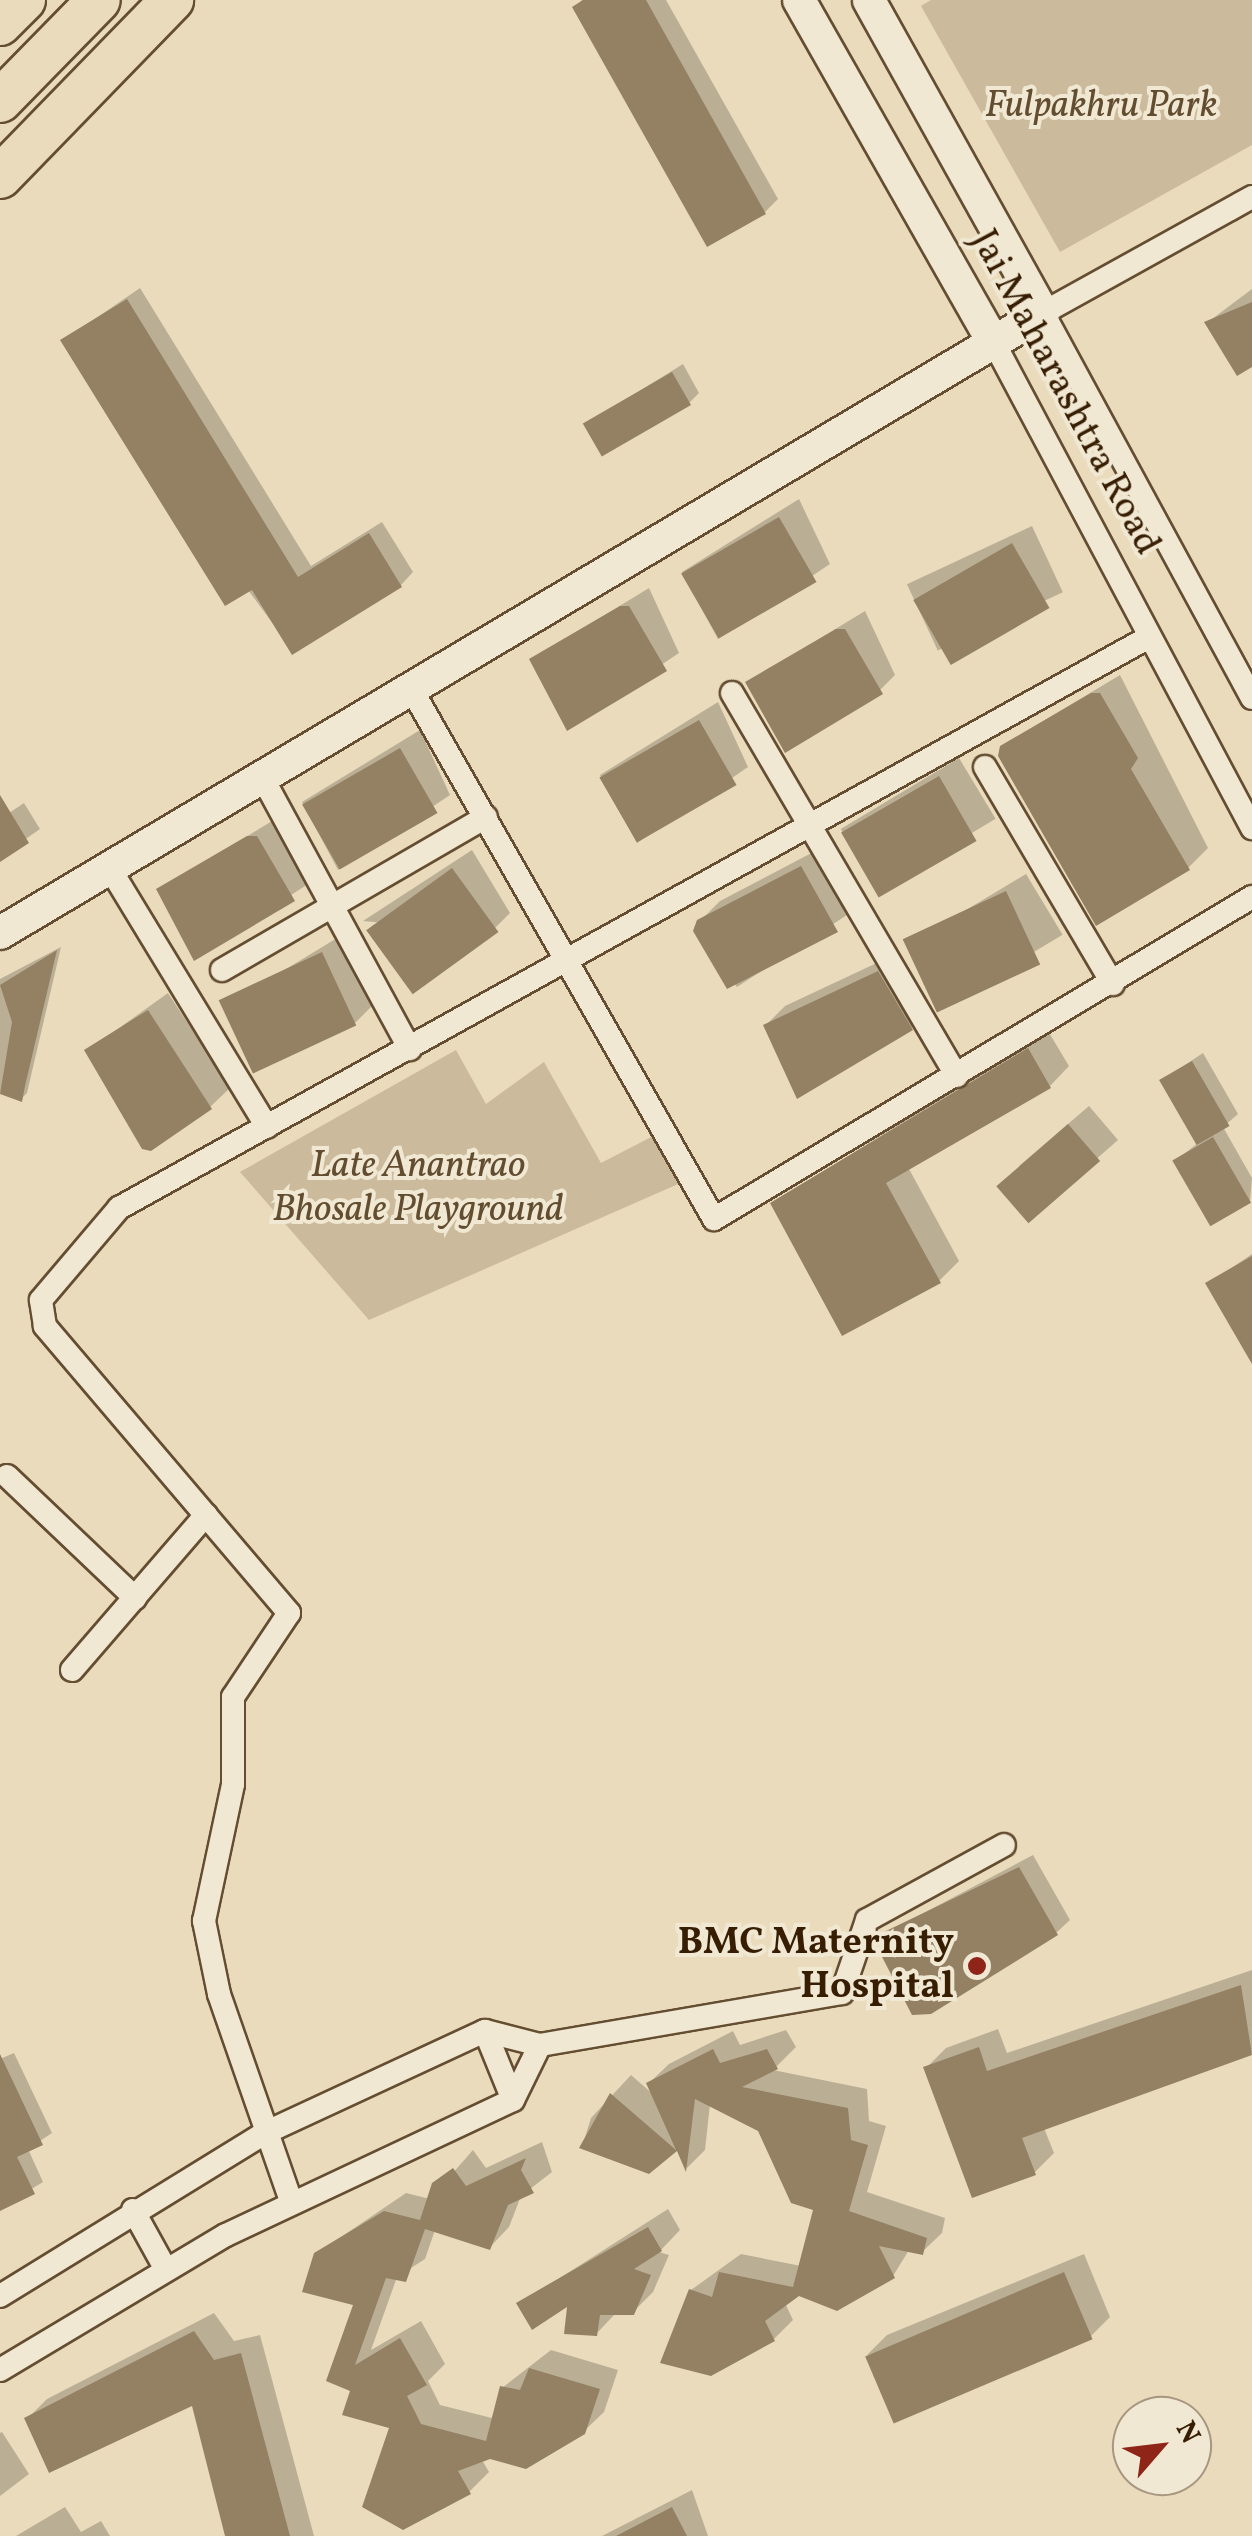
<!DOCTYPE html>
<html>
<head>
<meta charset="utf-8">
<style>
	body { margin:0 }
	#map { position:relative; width:1252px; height:2536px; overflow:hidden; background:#e9dbbb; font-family:Vollkorn,serif }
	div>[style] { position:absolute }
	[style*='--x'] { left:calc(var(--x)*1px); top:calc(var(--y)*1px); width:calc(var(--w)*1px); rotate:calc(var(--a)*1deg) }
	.green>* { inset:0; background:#cbbb9c }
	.shadow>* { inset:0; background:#0003; transform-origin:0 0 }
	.building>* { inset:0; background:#948063; transform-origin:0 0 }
	.roads { filter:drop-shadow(2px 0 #644d31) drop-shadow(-2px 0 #644d31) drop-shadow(0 2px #644d31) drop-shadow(0 -2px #644d31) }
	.street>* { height:22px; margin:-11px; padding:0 11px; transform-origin:11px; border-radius:11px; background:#f1e8d3 }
	.secondary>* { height:32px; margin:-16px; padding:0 16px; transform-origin:16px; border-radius:16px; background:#f1e8d3 }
	.highway>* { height:42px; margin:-21px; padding:0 21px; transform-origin:21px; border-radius:21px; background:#e9dbbb }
	.dots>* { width:28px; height:28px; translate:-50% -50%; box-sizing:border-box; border:5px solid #f1e8d3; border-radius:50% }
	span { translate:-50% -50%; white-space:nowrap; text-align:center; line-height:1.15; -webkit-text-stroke:8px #f1e8d3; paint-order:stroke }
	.park-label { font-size:38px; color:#634d31; font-style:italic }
	.street-label { font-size:38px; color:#371e03 }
	.poi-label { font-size:38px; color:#371e03; font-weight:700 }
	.right { translate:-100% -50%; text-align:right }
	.north { position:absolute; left:1112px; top:2396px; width:100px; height:100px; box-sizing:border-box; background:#f1e8d3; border:2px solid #a79780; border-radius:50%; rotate:62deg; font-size:28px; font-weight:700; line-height:40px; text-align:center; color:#371e03 }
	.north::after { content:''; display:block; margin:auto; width:35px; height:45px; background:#8f2418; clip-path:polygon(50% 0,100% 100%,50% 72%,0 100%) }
</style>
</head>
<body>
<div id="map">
	<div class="green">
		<i style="clip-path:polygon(931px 0,1252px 0,1252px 145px,1060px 252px,921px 6px)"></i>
		<i style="clip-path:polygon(456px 1050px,486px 1104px,544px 1062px,601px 1163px,657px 1134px,685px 1181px,369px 1320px,240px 1172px)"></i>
	</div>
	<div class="shadow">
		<i style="clip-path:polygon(582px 0,666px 0,778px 199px,765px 212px,575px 7px)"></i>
		<i style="clip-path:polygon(140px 288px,311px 566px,382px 522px,413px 572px,401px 585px,293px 651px,64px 340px)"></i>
		<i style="clip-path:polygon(1252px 289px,1252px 358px,1208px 322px)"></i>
		<i style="clip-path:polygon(683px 364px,699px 393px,689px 403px,586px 424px)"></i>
		<i style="clip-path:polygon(799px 499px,830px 564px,718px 639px,682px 572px)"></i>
		<i style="left:1032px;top:526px;width:73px;height:138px;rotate:65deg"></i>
		<i style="clip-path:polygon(649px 588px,679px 653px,567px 728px,531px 660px)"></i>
		<i style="clip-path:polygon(865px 611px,895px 675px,875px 695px,748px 682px)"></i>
		<i style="clip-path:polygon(1120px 675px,1208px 848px,1188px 868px,1002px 746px)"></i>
		<i style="clip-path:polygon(718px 702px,748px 767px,637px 843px,600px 775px)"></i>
		<i style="clip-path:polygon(420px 730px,450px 795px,338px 870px,302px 802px)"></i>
		<i style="left:959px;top:758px;width:71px;height:138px;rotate:59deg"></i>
		<i style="clip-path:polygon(24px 803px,40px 829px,0 857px,0 806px,6px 815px)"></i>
		<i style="clip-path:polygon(277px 818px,308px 884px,195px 958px,159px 890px)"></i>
		<i style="clip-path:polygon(821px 848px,850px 913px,737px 987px,696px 930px,700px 921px,720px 901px)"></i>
		<i style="clip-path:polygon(472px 850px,510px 913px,490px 933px,363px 921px)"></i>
		<i style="left:1026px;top:874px;width:71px;height:137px;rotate:59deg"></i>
		<i style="clip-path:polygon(342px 935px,374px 1004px,355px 1023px,225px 1006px)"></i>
		<i style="clip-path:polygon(61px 947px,27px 1093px,21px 1099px,0 1092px,0 979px)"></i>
		<i style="clip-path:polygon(898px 953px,931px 1009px,911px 1028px,766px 1025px,785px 1006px)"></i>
		<i style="clip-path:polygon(168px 993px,230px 1088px,210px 1107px,87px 1051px)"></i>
		<i style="clip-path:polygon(1048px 1031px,1069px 1066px,1050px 1086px,908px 1167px,959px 1261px,939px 1281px,773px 1203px)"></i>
		<i style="clip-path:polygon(1203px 1053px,1238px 1114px,1223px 1127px,1252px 1178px,1250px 1201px,1175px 1161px,1198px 1143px,1162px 1080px)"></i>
		<i style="clip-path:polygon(1089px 1106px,1118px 1140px,1028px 1219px,1019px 1166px)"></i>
		<i style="clip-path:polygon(1252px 1254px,1252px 1345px,1208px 1284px)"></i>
		<i style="clip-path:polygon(1033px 1855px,1070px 1920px,1056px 1933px,888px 1932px)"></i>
		<i style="clip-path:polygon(1252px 1970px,1252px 2053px,1044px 2128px,1054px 2153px,1034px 2173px,926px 2068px,946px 2048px,998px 2029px,1007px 2053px)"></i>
		<i style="clip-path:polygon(786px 2030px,796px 2047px,773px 2070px,867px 2089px,869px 2121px,886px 2126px,867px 2192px,945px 2218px,942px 2233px,922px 2252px,909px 2250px,893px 2276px,798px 2293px,785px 2303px,793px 2320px,774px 2339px,691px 2290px,741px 2254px,801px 2266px,816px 2208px,760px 2129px,710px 2104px,705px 2150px,687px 2168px,678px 2147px,649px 2172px,582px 2147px,591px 2118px,631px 2075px,655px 2096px,649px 2083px,669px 2064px,733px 2031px,740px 2045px)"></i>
		<i style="clip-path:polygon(14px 2053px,52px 2133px,28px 2149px,43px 2182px,0 2208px,0 2059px)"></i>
		<i style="clip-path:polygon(542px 2142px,552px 2172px,521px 2196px,509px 2227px,490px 2247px,435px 2230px,425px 2259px,397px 2277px,371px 2350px,421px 2321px,445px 2364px,428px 2381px,440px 2405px,492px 2418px,502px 2388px,551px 2350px,618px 2370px,604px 2412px,583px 2432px,482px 2460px,489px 2472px,469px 2492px,353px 2389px,356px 2303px,316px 2254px,406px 2193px,430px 2199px,473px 2150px,486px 2168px)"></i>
		<i style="clip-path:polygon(668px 2209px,680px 2230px,659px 2252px,669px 2255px,653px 2292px,633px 2312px,615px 2314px,596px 2334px,571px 2302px,519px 2304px)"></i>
		<i style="clip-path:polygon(1084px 2254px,1110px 2317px,1090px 2337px,867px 2355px,887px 2335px)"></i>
		<i style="clip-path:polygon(214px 2313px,234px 2341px,260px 2335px,314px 2536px,228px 2536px,194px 2403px,27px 2419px,47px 2399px)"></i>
		<i style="clip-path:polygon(2px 2432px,29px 2474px,0 2496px,0 2433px)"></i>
		<i style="clip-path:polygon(692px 2490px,708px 2536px,602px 2536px)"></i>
		<i style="clip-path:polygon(65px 2507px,81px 2532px,101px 2521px,110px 2536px,16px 2536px)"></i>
	</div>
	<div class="building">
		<i style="clip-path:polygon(583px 0,646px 0,766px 214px,707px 247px,572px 7px)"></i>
		<i style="clip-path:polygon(127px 299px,298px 577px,369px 533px,402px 587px,292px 655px,252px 590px,225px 606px,60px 340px)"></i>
		<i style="clip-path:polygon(1252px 302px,1252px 367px,1237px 376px,1204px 322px)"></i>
		<i style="left:672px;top:372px;width:38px;height:103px;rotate:60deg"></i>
		<i style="left:779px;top:517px;width:75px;height:113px;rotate:60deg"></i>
		<i style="left:1012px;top:543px;width:75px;height:114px;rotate:60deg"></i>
		<i style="clip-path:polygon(620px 606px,629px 606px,667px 671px,567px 731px,529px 659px)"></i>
		<i style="clip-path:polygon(836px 629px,845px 629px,883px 694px,785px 753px,745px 682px)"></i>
		<i style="clip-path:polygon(1091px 693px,1100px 693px,1138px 758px,1131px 769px,1190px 870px,1096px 926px,998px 756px,1000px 746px)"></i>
		<i style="left:699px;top:720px;width:75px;height:115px;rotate:60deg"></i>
		<i style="left:400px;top:748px;width:75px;height:113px;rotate:60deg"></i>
		<i style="left:939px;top:776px;width:75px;height:113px;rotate:60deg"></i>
		<i style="clip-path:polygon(0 795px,29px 843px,0 862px)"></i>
		<i style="clip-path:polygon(247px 836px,257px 836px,295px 901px,194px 961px,156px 889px)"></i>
		<i style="clip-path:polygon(801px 866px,838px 932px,727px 989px,693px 931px,697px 920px)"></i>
		<i style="left:452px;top:868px;width:79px;height:106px;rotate:54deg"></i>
		<i style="left:1006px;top:891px;width:81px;height:114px;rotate:65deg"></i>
		<i style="clip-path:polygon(57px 950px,25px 1086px,22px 1102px,0 1094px,12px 1022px,0 985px)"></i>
		<i style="left:322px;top:952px;width:81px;height:114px;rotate:65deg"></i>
		<i style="clip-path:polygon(878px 971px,913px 1030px,797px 1099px,763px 1025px)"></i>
		<i style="clip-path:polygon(148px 1010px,212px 1109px,151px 1151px,142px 1149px,84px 1050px)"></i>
		<i style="clip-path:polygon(1028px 1048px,1051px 1088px,886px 1183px,941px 1283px,842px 1336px,770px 1203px)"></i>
		<i style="left:1192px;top:1061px;width:75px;height:38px;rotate:60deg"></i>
		<i style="left:1068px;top:1124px;width:49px;height:95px;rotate:49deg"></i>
		<i style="left:1213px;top:1137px;width:76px;height:47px;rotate:60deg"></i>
		<i style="clip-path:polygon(1252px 1256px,1252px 1364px,1205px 1283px)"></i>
		<i style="clip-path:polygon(1019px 1867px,1058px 1935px,931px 2014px,912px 2015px,879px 1951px,886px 1931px)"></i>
		<i style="clip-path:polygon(1241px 1985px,1252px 2055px,1022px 2138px,1036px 2175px,972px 2198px,923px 2067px,979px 2047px,987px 2071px)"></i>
		<i style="clip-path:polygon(713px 2049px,720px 2063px,767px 2049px,778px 2069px,742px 2087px,848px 2108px,851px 2140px,868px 2145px,849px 2211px,927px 2238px,923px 2255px,879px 2246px,895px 2278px,837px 2311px,799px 2296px,765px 2321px,775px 2341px,711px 2376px,660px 2363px,689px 2289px,712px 2297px,719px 2272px,793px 2287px,813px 2210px,791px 2203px,758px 2131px,695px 2099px,686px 2172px,677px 2151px,649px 2174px,579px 2148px,610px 2093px,676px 2150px,646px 2083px)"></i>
		<i style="clip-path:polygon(0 2054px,43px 2145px,17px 2157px,35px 2194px,0 2211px)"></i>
		<i style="clip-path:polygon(526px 2158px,521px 2170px,534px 2193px,508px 2205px,490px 2250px,425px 2229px,406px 2282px,386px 2278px,355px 2365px,400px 2338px,427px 2385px,407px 2396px,421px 2424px,486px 2441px,500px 2386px,520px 2390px,529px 2368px,600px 2389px,585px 2434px,526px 2469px,490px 2459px,458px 2471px,471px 2494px,403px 2530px,362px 2507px,389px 2428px,342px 2415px,350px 2391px,326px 2381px,353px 2305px,302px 2292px,314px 2253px,384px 2211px,420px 2220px,432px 2183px,453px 2168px,466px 2186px)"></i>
		<i style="clip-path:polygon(648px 2227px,662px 2251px,634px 2269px,651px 2275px,634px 2315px,600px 2315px,597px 2336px,564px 2334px,567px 2307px,532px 2330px,516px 2303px)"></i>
		<i style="left:1064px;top:2272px;width:73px;height:216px;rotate:67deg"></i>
		<i style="clip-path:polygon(194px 2331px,214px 2360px,241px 2353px,290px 2536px,225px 2536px,192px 2406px,49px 2473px,24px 2418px)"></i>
		<i style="clip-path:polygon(672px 2507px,687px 2536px,616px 2536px)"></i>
	</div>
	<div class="roads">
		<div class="street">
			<i style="--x:1252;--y:197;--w:239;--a:151"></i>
			<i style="--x:1043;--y:313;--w:438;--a:61.5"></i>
			<i style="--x:993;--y:341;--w:552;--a:61.99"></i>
			<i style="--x:409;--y:685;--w:615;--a:60.27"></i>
			<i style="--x:714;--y:1219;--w:627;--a:-30.9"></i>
			<i style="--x:732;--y:693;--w:444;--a:59.6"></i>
			<i style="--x:985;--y:767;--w:252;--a:59.5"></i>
			<i style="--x:261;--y:775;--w:312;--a:61.5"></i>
			<i style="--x:109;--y:867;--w:304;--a:58.7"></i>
			<i style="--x:222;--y:970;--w:305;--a:-30.1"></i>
			<i style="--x:7;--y:1476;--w:177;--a:43.6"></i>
			<i style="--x:72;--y:1670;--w:205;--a:-49.2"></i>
			<i style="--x:485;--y:2031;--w:74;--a:67.9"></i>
			<i style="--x:291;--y:2201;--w:219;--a:-109.2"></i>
			<i style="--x:219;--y:1994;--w:75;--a:-101.6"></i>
			<i style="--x:204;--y:1921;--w:140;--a:-78"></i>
			<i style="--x:233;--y:1784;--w:87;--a:-90"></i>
			<i style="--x:233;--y:1697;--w:101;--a:-56.3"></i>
			<i style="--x:289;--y:1613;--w:377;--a:-130.4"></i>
			<i style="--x:45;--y:1326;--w:26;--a:-99"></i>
			<i style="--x:41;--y:1300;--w:121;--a:-49.7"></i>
			<i style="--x:119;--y:1208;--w:1178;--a:-29"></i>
			<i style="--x:133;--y:2210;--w:66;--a:61.1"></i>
			<i style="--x:0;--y:2296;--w:313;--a:-31.6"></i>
			<i style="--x:267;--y:2132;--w:240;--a:-24.9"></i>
			<i style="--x:485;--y:2031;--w:57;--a:14.3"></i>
			<i style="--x:540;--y:2045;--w:306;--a:-9.8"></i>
			<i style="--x:842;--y:1993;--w:77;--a:-71.1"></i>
			<i style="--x:867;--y:1920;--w:156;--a:-28.7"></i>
			<i style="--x:0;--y:2370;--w:263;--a:-30.9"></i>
			<i style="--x:226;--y:2235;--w:317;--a:-25.2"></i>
			<i style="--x:513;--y:2100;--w:61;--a:-63.9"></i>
		</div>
		<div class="secondary">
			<i style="--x:799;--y:0;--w:392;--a:60.4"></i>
			<i style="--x:0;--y:933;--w:1213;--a:-30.73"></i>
			<i style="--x:1043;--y:313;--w:358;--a:-119.1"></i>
		</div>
		<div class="highway">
			<i style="--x:0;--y:24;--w:34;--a:-45"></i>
			<i style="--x:0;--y:101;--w:141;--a:-45.6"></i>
			<i style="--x:0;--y:177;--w:247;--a:-45.8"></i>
		</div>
	</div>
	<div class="dots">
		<i style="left:977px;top:1966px;background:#8f2418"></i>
	</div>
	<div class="park-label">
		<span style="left:1101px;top:107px">Fulpakhru Park</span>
		<span style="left:418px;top:1189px">Late Anantrao<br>Bhosale Playground</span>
	</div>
	<div class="street-label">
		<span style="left:1064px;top:393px;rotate:62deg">Jai Maharashtra Road</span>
	</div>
	<div class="poi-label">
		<span class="right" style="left:954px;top:1966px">BMC Maternity<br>Hospital</span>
	</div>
	<div class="north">N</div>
</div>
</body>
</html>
